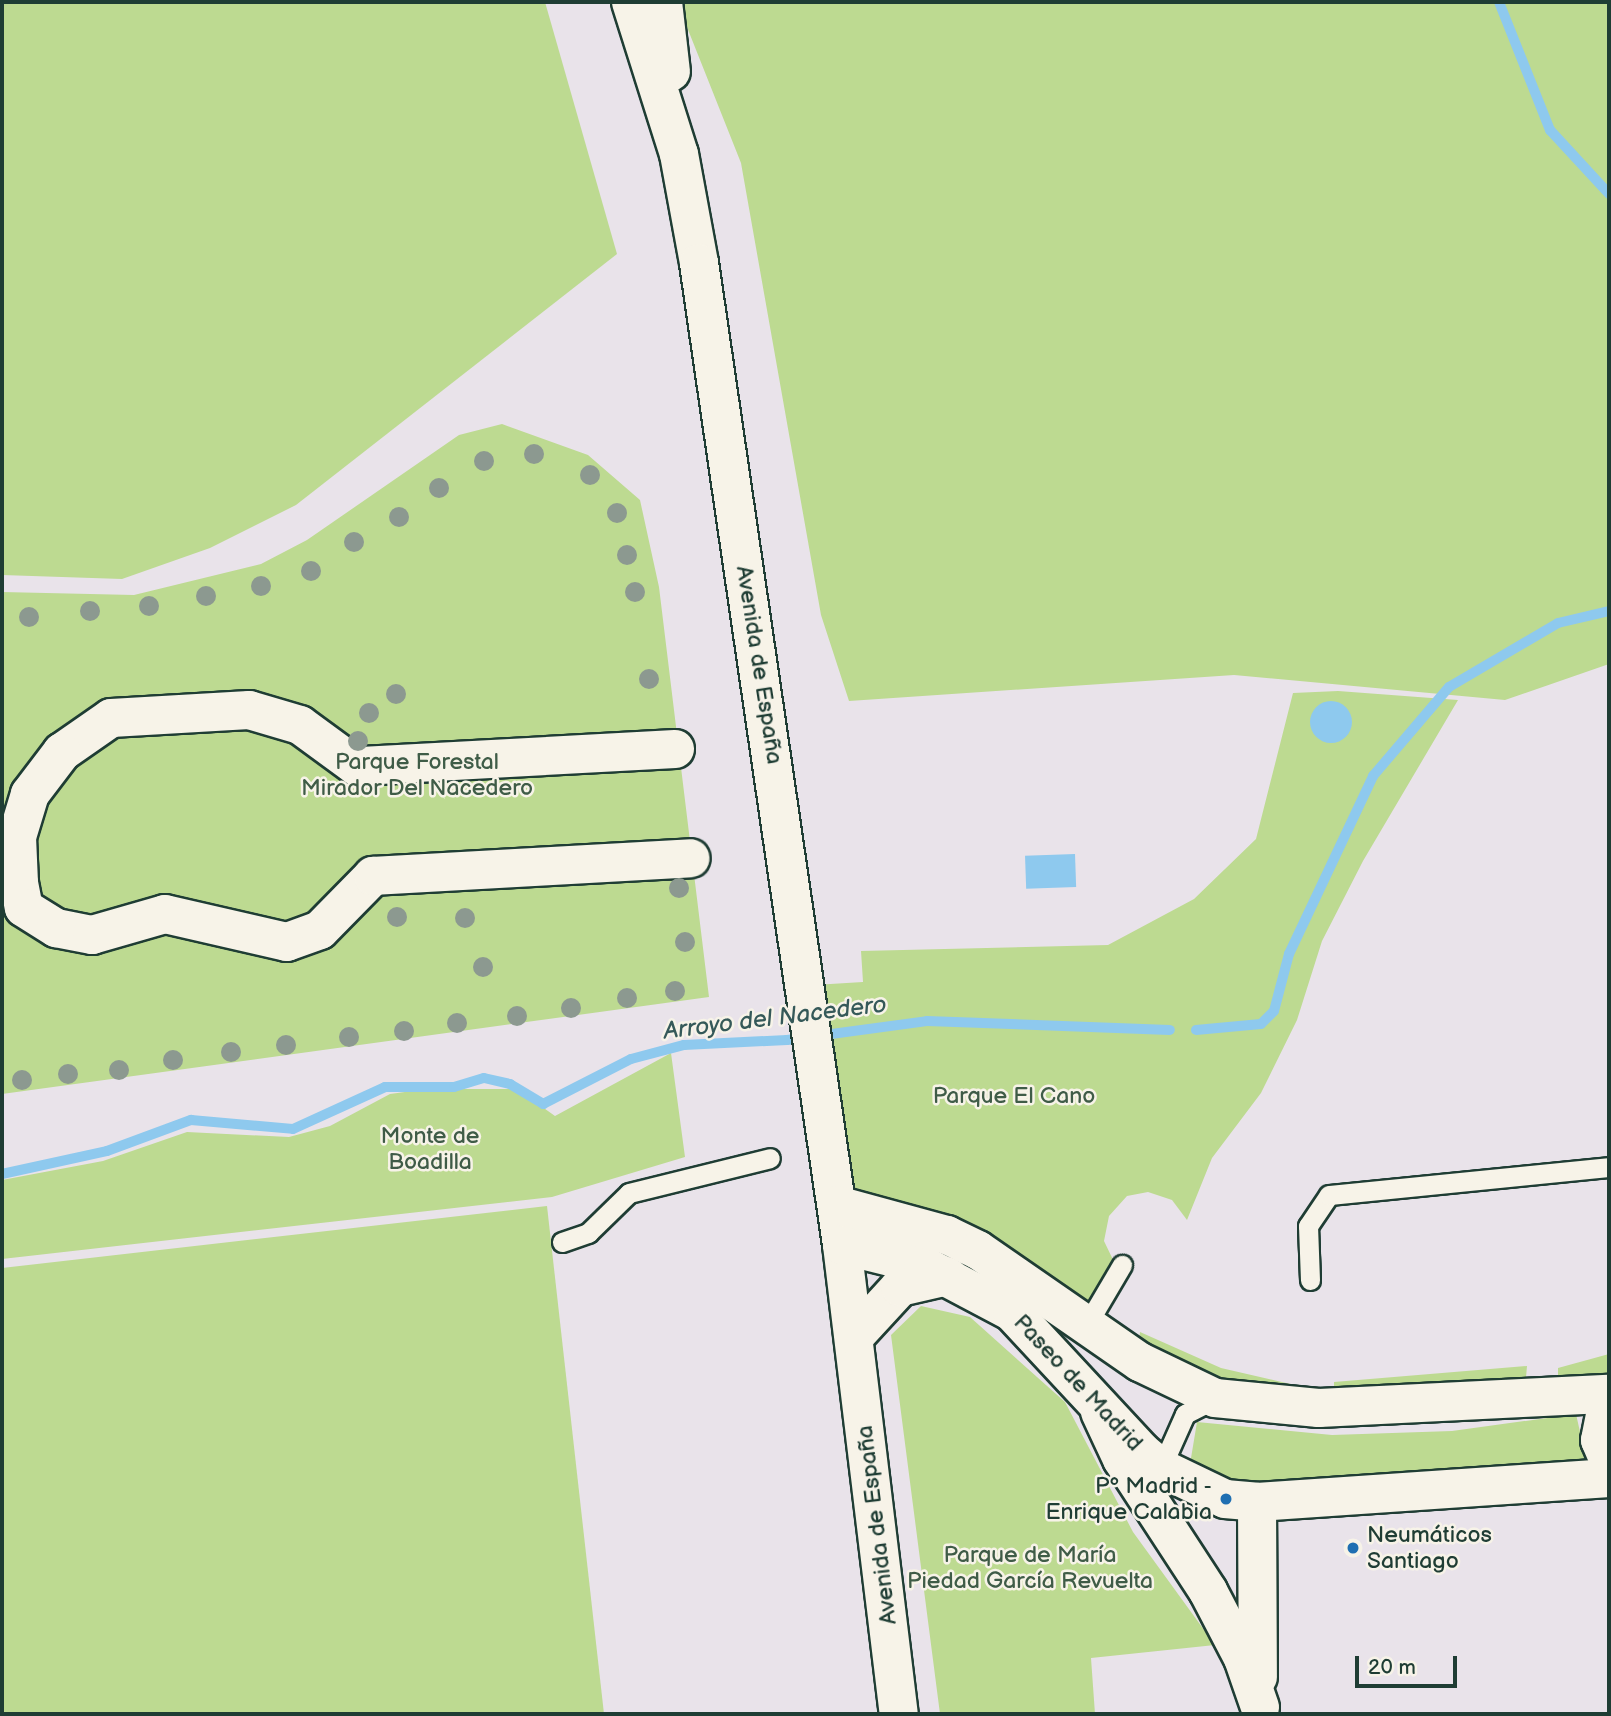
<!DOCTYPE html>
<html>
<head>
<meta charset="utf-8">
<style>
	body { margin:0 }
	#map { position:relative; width:1611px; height:1716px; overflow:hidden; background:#e9e3ea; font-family:"Balsamiq Sans",sans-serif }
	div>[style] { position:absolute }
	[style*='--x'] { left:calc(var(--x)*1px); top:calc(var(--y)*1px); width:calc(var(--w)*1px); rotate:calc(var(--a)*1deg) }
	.green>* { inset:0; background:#bdda91 }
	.water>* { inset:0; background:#8ec9ee; transform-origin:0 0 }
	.round { border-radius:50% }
	.stream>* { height:10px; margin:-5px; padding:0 5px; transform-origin:5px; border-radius:5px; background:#8ec9ee }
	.roads { filter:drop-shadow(2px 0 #1f3d34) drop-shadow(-2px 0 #1f3d34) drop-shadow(0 2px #1f3d34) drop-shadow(0 -2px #1f3d34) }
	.lane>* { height:19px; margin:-9.5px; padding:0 9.5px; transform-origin:9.5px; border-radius:9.5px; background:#f7f3e8 }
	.street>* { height:38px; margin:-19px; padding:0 19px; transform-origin:19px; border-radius:19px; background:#f7f3e8 }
	.secondary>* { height:38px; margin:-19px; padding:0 19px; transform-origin:19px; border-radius:19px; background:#f7f3e8 }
	.trees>* { width:20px; height:20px; margin:-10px; border-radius:50%; background:#8c9990 }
	.dots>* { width:19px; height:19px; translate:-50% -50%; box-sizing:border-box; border:4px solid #f7f3e8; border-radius:50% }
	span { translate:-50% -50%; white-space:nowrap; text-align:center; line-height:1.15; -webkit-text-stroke:5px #f7f3e8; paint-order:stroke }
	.street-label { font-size:23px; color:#1f3d34 }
	.park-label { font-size:23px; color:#3f5c47 }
	.poi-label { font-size:23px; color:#1f3d34 }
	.right { translate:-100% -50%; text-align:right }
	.left { translate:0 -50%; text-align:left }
	.water-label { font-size:24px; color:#355959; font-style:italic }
	.frame { position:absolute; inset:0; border:4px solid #1f3d34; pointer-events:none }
	.scale { position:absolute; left:1355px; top:1656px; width:102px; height:32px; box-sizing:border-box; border:4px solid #1f3d34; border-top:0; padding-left:9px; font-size:21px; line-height:24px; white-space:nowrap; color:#1f3d34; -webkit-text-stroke:5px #f7f3e8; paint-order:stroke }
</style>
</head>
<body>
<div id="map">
	<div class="green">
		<i style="clip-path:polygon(2px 2px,545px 2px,617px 254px,296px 505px,210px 548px,122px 579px,2px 575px)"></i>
		<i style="clip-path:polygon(677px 2px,1609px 2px,1609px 664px,1505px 700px,1234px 675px,849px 701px,821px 615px,741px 163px)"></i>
		<i style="clip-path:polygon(502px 424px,588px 455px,640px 500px,659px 587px,709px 997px,2px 1094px,2px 592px,134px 595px,261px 564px,307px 540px,459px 435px)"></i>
		<i style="clip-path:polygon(1338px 691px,1458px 700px,1363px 861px,1322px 941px,1297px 1020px,1261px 1093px,1212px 1158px,1187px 1220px,1172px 1200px,1148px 1192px,1127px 1196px,1109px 1216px,1104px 1241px,1116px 1266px,1085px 1318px,843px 1199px,814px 985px,863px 982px,861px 951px,1108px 945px,1194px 899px,1256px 839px,1293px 693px)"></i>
		<i style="clip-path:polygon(671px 1053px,685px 1157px,552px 1197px,2px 1259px,2px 1180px,103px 1161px,187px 1132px,289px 1137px,330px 1126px,390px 1094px,427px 1089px,517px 1089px,555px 1116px)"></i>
		<i style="clip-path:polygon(547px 1206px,604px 1714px,2px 1714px,2px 1268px)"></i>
		<i style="clip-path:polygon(921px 1306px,970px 1317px,1065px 1402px,1133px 1532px,1215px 1645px,1091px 1658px,1095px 1714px,940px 1714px,891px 1335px)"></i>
		<i style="clip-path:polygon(1140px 1332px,1221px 1368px,1299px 1386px,1299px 1401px,1258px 1396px,1138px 1350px)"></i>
		<i style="clip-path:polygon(1609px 1354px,1609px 1376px,1558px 1385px,1558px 1368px)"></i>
		<i style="clip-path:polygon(1527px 1366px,1525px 1389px,1334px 1400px,1334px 1382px)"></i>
		<i style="clip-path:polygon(1576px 1414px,1587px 1463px,1280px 1487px,1222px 1481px,1190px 1464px,1197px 1422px,1332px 1435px,1452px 1431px)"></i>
	</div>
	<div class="water">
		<i class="round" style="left:1310px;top:701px;width:42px;height:42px"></i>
		<i style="left:1075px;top:854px;width:33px;height:50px;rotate:88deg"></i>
	</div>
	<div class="stream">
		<i style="--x:1499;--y:2;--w:138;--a:68.3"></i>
		<i style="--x:1550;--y:130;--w:87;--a:47.3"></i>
		<i style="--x:1196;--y:1030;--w:65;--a:-5.3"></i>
		<i style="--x:1261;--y:1024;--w:18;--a:-45"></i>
		<i style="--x:1274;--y:1011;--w:59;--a:-75.3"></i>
		<i style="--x:1289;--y:954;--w:197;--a:-64.7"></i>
		<i style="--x:1373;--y:776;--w:117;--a:-49.5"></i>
		<i style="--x:1449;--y:687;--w:126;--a:-30.4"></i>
		<i style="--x:1558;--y:623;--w:52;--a:-13.2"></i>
		<i style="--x:2;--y:1174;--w:107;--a:-12.4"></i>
		<i style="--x:107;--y:1151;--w:90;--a:-20.3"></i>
		<i style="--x:191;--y:1120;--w:102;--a:5"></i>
		<i style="--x:293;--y:1129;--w:101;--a:-24.5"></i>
		<i style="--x:385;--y:1087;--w:69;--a:0"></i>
		<i style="--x:454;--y:1087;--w:31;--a:-17"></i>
		<i style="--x:484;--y:1078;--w:27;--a:13"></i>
		<i style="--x:510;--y:1084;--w:39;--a:31"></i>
		<i style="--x:543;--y:1104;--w:99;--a:-27.1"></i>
		<i style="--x:631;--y:1059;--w:55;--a:-14.8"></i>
		<i style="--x:684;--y:1045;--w:103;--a:-2.8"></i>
		<i style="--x:787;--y:1040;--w:141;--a:-7.7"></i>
		<i style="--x:927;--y:1021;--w:243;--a:2.1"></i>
	</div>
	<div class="roads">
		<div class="lane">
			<i style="--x:562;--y:1242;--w:28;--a:-19"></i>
			<i style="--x:588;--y:1233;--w:57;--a:-44.3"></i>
			<i style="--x:629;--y:1193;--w:145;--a:-13.9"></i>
			<i style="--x:1310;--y:1280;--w:54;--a:-92.1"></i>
			<i style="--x:1308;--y:1226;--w:37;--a:-56"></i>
			<i style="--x:1329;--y:1195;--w:281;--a:-5.7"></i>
			<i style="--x:1086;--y:1326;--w:71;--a:-59.5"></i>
			<i style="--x:1161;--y:1468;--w:59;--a:-66"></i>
			<i style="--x:1185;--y:1414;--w:33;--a:-27"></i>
		</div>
		<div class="street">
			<i style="--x:675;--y:749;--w:319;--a:176.9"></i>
			<i style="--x:356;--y:766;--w:69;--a:-143.8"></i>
			<i style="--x:300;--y:725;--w:53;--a:-163.6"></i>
			<i style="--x:249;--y:710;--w:138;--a:176.7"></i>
			<i style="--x:111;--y:718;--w:60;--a:145.2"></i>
			<i style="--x:62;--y:752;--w:53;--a:127.3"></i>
			<i style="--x:30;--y:794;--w:45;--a:106.8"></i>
			<i style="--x:17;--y:837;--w:46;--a:87.5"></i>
			<i style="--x:19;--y:883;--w:25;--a:79"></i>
			<i style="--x:24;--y:908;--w:38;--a:32"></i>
			<i style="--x:56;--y:928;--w:37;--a:11"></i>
			<i style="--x:92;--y:935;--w:76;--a:-16"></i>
			<i style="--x:165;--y:914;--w:125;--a:12.9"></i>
			<i style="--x:287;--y:942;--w:35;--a:-20"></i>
			<i style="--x:320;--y:930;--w:76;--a:-45.5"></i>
			<i style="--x:373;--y:876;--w:318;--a:-3.2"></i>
			<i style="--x:842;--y:1245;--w:472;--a:83.1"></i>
			<i style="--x:855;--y:1336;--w:67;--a:-47.4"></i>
			<i style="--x:900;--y:1287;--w:49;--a:-12.9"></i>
			<i style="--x:1100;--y:1412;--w:52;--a:64.9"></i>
			<i style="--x:1122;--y:1459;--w:158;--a:56.9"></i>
			<i style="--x:1208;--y:1591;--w:76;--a:62.4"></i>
			<i style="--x:1243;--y:1658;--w:52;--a:70.9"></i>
			<i style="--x:1257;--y:1502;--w:175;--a:89.7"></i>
		</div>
		<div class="secondary">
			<i style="--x:631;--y:2;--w:159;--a:72.5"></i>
			<i style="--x:679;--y:154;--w:111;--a:79.6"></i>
			<i style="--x:699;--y:263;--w:992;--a:81.71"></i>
			<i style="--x:842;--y:1245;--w:83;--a:13.9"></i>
			<i style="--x:923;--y:1265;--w:101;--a:27.8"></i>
			<i style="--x:1012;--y:1312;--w:190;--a:47.1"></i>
			<i style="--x:1141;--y:1451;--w:26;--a:40"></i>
			<i style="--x:1161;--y:1468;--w:71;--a:25.8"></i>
			<i style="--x:1225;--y:1499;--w:32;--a:5"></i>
			<i style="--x:1257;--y:1502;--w:353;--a:-3.9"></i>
			<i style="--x:663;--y:2;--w:70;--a:83.5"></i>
			<i style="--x:837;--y:1205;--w:114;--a:15.3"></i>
			<i style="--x:947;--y:1235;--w:34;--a:26"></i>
			<i style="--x:978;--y:1250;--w:197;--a:34.7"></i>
			<i style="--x:1140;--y:1362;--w:83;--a:25.6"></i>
			<i style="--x:1215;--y:1398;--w:104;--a:5.5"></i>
			<i style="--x:1319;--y:1408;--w:290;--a:-2.8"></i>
			<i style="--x:1609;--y:1395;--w:46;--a:101.3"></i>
			<i style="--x:1600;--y:1440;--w:23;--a:67"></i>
		</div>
	</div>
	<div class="trees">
		<i style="left:534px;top:454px"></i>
		<i style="left:484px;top:461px"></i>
		<i style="left:590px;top:475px"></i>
		<i style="left:439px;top:488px"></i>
		<i style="left:617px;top:513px"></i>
		<i style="left:399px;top:517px"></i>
		<i style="left:354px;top:542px"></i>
		<i style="left:627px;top:555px"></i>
		<i style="left:311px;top:571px"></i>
		<i style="left:261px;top:586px"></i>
		<i style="left:635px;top:592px"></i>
		<i style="left:206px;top:596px"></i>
		<i style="left:149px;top:606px"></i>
		<i style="left:90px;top:611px"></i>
		<i style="left:29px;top:617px"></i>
		<i style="left:649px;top:679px"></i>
		<i style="left:396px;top:694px"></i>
		<i style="left:369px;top:713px"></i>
		<i style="left:358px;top:741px"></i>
		<i style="left:679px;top:888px"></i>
		<i style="left:397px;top:917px"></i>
		<i style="left:465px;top:918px"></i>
		<i style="left:685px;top:942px"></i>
		<i style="left:483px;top:967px"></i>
		<i style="left:675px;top:991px"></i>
		<i style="left:627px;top:998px"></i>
		<i style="left:571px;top:1008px"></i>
		<i style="left:517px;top:1016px"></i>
		<i style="left:457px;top:1023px"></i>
		<i style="left:404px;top:1031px"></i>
		<i style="left:349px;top:1037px"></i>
		<i style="left:286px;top:1045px"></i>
		<i style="left:231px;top:1052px"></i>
		<i style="left:173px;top:1060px"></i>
		<i style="left:119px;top:1070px"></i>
		<i style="left:68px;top:1074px"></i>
		<i style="left:22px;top:1080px"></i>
	</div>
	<div class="dots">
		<i style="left:1226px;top:1499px;background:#1f6fb2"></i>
		<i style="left:1353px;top:1548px;background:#1f6fb2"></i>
	</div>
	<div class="street-label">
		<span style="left:759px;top:665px;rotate:81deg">Avenida de España</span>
		<span style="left:1078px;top:1383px;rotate:47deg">Paseo de Madrid</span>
		<span style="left:877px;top:1525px;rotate:-97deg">Avenida de España</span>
	</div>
	<div class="park-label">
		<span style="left:417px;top:775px">Parque Forestal<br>Mirador Del Nacedero</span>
		<span style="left:1014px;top:1096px">Parque El Cano</span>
		<span style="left:430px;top:1149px">Monte de<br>Boadilla</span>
		<span style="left:1030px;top:1568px">Parque de María<br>Piedad García Revuelta</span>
	</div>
	<div class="poi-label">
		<span class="right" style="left:1212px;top:1499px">Pº Madrid -<br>Enrique Calabia</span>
		<span class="left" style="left:1367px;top:1548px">Neumáticos<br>Santiago</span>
	</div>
	<div class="water-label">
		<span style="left:775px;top:1018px;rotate:-7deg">Arroyo del Nacedero</span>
	</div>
	<div class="frame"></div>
	<div class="scale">20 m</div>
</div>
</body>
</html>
